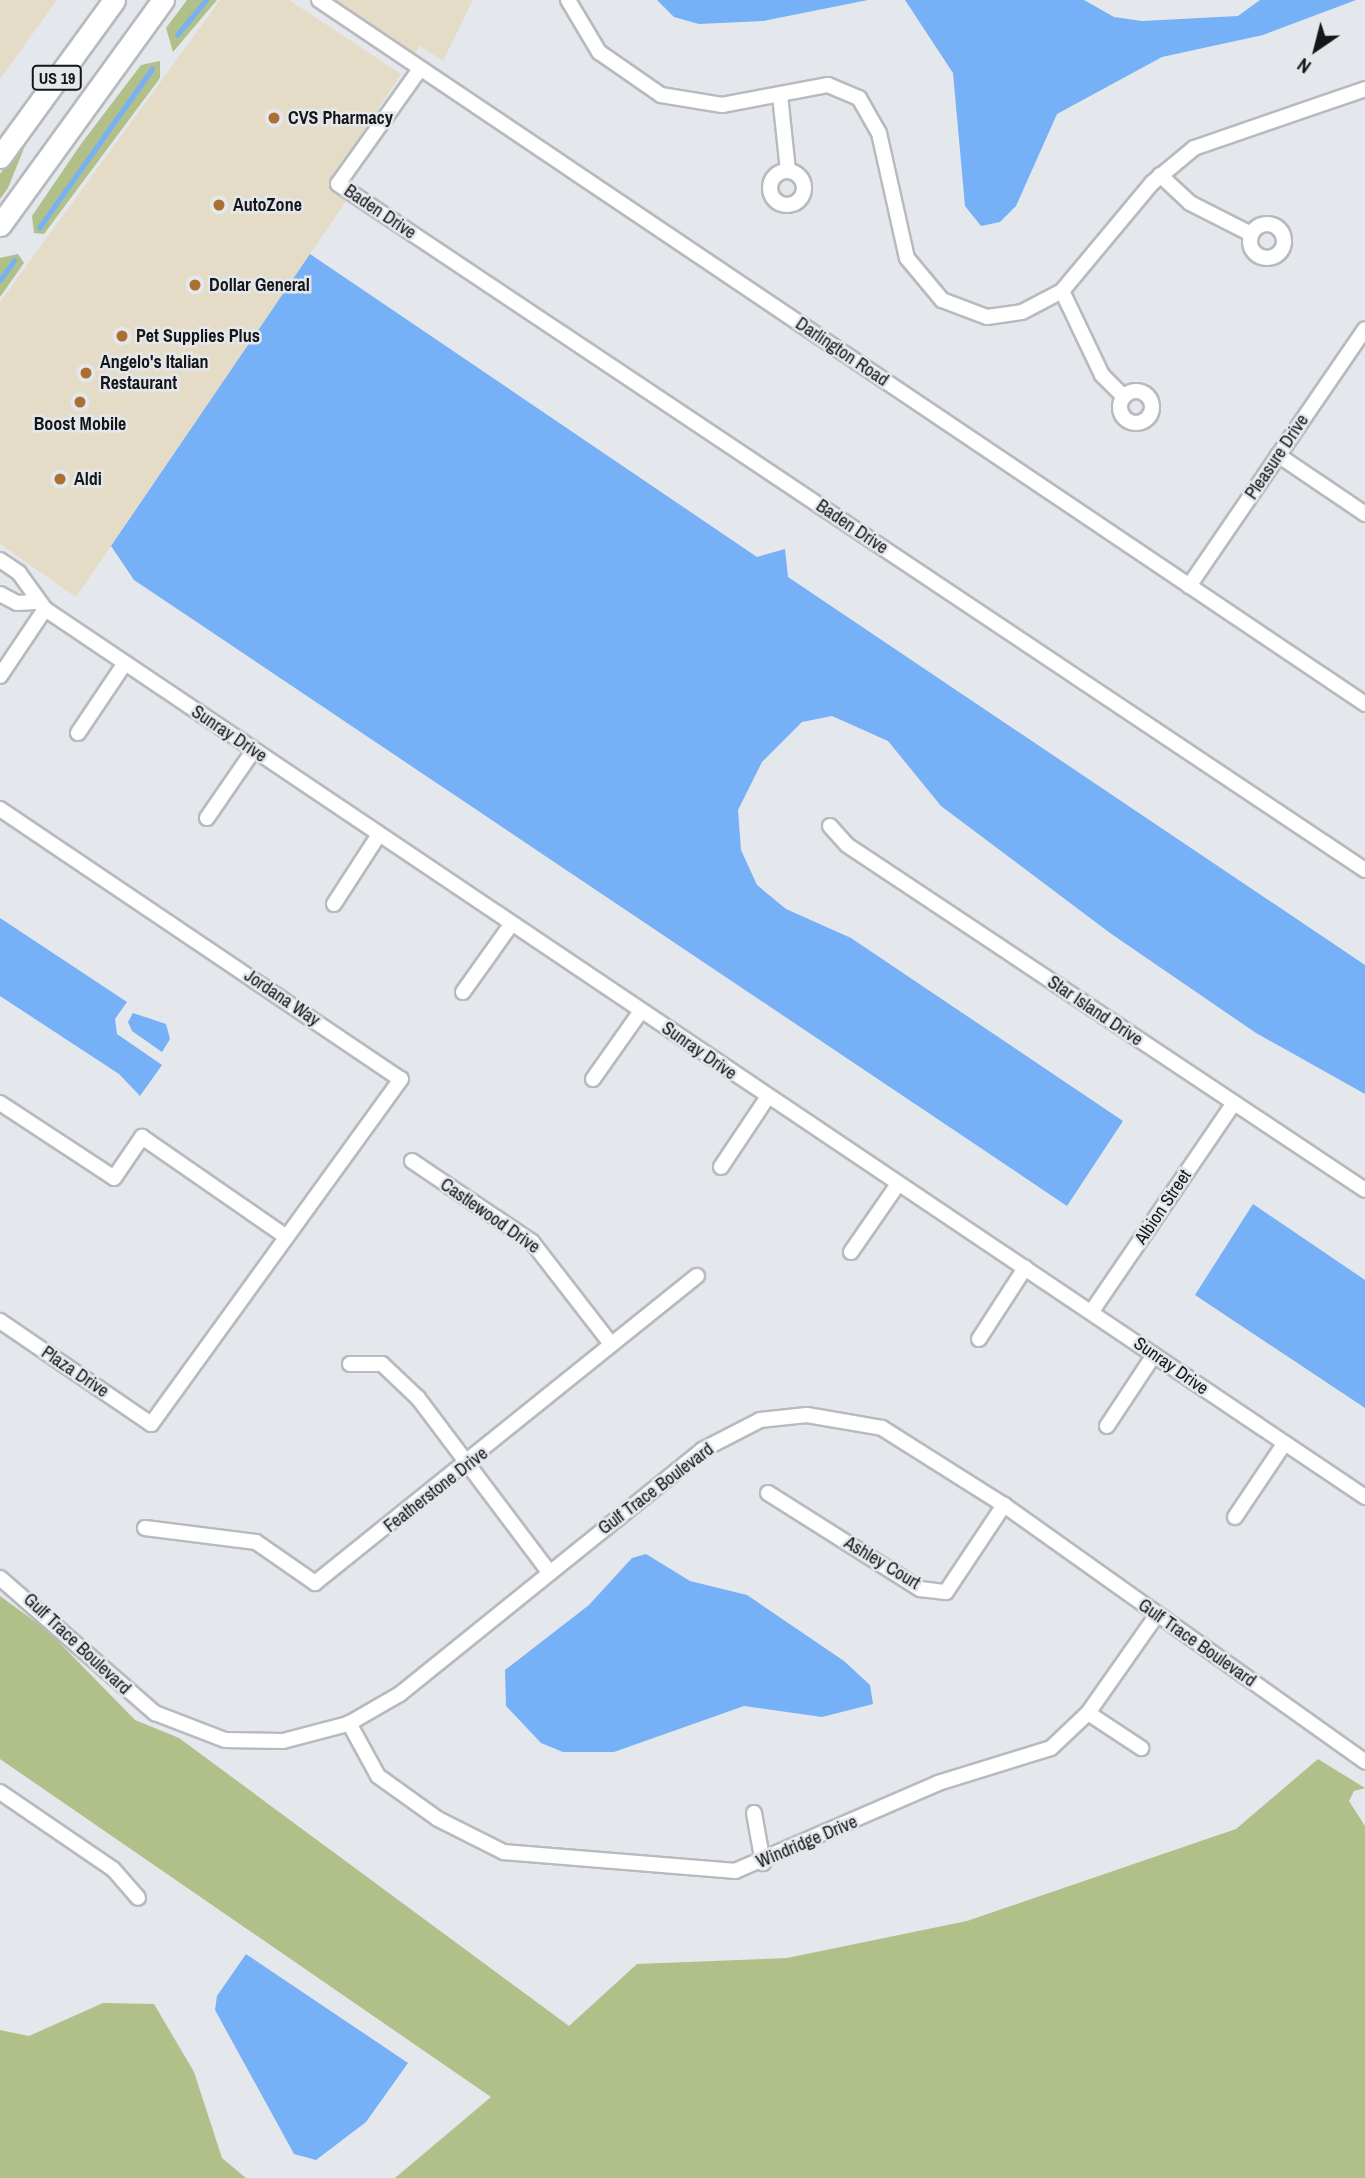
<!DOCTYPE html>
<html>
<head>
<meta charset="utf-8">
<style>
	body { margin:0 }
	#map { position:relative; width:1365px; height:2178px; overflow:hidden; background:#e4e7ec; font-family:"Archivo Narrow",sans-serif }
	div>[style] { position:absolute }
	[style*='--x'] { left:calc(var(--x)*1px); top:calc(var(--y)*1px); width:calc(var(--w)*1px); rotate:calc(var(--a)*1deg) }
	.commercial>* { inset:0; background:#e5dcc7 }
	.green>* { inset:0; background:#b1bf89 }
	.water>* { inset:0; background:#76b0f6 }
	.stream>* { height:4.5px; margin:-2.25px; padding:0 2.25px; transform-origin:2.25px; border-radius:2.25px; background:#76b0f6 }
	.roads { filter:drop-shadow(2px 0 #b7babe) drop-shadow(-2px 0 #b7babe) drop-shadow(0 2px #b7babe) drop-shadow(0 -2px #b7babe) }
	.minor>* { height:14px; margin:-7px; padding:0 7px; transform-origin:7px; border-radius:7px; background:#fff }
	.minor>.ring { margin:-7px; padding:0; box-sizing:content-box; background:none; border:14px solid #fff; border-radius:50% }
	.highway>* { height:21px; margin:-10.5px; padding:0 10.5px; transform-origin:10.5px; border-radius:10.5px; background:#fff }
	.dots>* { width:19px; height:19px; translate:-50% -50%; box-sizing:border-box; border:4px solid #e4e7ec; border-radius:50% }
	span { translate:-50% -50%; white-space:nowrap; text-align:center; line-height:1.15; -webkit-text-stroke:5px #e4e7ec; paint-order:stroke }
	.shield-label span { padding:2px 5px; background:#e4e7ec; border:2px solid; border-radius:5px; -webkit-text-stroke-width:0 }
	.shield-label { font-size:16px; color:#151617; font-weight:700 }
	.poi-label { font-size:18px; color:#151617; font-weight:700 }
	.left { translate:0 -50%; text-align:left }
	.street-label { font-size:18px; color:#151617 }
	.north { position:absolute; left:1281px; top:14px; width:70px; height:70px; -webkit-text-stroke:5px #e4e7ec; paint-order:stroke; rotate:215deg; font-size:19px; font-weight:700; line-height:28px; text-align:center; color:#151617 }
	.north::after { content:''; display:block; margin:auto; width:24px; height:32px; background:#151617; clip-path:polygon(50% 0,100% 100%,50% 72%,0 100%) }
</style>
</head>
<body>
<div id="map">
	<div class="commercial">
		<i style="clip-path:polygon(0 0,57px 0,0 79px)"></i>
		<i style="clip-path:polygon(220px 0,289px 0,401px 74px,328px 185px,347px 200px,76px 597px,0 544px,0 302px)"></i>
		<i style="clip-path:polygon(334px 0,473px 0,443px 61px,420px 46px,414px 55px)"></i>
	</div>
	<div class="green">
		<i style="clip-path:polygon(187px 0,217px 0,173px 52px,166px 28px)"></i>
		<i style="clip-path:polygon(160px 61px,160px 78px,44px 234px,34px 233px,32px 216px,81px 144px,141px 65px)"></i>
		<i style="clip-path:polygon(30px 133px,8px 188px,0 199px,0 174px)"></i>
		<i style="clip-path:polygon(18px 254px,24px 263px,0 297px,0 258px)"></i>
		<i style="clip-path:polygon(0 1596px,48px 1631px,135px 1720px,179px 1738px,569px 2026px,637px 1964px,787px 1958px,967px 1921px,1236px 1829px,1318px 1759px,1365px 1788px,1354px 1791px,1349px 1801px,1365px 1826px,1365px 2178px,395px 2178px,491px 2097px,0 1759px)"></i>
		<i style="clip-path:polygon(103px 2003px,154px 2004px,194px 2072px,222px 2158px,246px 2178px,0 2178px,0 2030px,29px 2036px)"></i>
	</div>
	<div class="water">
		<i style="clip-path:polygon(657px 0,868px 0,763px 21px,699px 24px,674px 17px)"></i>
		<i style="clip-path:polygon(905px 0,1084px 0,1114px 17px,1142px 21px,1238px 16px,1260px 0,1356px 0,1263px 35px,1162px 57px,1057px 114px,1016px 206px,1000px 222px,981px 226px,965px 206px,953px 73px)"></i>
		<i style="clip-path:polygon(310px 254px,757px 557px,785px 549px,788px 577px,1365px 965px,1365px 1094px,1256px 1033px,1110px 933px,941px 806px,888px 741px,832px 716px,802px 722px,762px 762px,738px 810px,741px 850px,757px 885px,786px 909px,851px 938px,1123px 1121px,1067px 1206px,134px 580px,111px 546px)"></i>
		<i style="clip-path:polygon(0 918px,127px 1002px,115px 1019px,117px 1034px,162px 1065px,140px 1096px,119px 1074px,0 996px)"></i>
		<i style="clip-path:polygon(133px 1013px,166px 1024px,170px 1039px,162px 1052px,132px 1031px,128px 1022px)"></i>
		<i style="clip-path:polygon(1253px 1204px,1365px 1280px,1365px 1408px,1195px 1295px)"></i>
		<i style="clip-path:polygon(646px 1554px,690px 1581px,747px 1595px,844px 1661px,870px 1685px,873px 1704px,822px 1717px,744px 1706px,614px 1752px,563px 1752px,541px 1743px,506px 1706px,505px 1670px,589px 1605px,632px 1558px)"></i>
		<i style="clip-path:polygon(246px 1954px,408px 2063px,366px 2122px,316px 2160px,294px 2154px,215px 2010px,217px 1996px)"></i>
	</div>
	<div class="stream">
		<i style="--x:177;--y:35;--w:45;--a:-50.4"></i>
		<i style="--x:39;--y:228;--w:195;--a:-54.6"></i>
		<i style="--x:0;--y:280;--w:24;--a:-54"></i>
	</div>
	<div class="roads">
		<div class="minor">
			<i style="--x:319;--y:0;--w:1261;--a:33.94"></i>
			<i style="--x:568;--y:0;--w:61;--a:59.2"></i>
			<i style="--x:599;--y:52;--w:75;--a:34.7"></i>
			<i style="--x:661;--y:95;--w:62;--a:9.3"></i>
			<i style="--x:722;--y:105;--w:108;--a:-10.7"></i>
			<i style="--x:828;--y:85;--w:34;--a:23"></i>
			<i style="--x:859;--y:98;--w:40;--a:60.3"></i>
			<i style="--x:879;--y:133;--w:128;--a:77.4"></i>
			<i style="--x:907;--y:258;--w:55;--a:50.2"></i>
			<i style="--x:942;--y:300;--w:48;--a:20.7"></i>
			<i style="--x:987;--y:317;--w:35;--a:-8"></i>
			<i style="--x:1022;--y:312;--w:45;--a:-27.7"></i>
			<i style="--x:1062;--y:291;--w:141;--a:-50.2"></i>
			<i style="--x:1152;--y:183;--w:55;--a:-39.8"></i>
			<i style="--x:1194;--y:148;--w:181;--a:-19"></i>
			<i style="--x:420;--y:69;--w:141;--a:125.5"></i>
			<i style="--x:338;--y:184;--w:1235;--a:33.74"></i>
			<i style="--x:780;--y:95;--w:76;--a:84"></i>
			<i class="ring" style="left:770px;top:171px;width:20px;height:20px"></i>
			<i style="--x:1160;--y:175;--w:41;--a:43"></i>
			<i style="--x:1190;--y:203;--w:68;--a:26.9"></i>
			<i class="ring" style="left:1250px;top:224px;width:20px;height:20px"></i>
			<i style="--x:1062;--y:291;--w:93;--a:64.5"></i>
			<i style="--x:1102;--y:375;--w:31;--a:45"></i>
			<i class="ring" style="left:1120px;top:391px;width:18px;height:18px"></i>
			<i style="--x:1278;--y:455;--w:105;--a:34.1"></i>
			<i style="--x:0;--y:560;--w:23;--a:34"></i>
			<i style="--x:19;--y:573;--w:44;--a:54.2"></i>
			<i style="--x:45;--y:609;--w:1591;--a:33.93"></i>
			<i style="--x:1189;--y:586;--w:311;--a:-55.6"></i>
			<i style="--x:0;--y:594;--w:19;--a:28"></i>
			<i style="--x:17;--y:603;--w:18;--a:-3"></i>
			<i style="--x:0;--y:676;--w:81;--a:-56.1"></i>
			<i style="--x:78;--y:733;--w:84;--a:-56.1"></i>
			<i style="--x:0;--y:809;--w:483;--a:34"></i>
			<i style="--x:401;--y:1079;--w:426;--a:125.9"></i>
			<i style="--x:151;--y:1424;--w:183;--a:-145.7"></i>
			<i style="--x:207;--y:818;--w:81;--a:-55.5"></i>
			<i style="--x:830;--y:826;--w:25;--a:48"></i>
			<i style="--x:847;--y:845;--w:622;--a:33.66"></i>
			<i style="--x:334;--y:904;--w:81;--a:-57.1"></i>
			<i style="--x:463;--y:992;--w:81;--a:-54.5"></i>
			<i style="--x:593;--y:1079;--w:83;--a:-54.8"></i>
			<i style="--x:0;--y:1103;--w:136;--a:33.3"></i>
			<i style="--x:114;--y:1178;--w:50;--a:-55.7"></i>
			<i style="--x:142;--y:1137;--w:174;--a:34.7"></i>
			<i style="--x:412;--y:1161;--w:145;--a:34"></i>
			<i style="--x:532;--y:1242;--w:129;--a:52.2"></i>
			<i style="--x:721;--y:1167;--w:83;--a:-56.3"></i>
			<i style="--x:851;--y:1252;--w:83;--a:-55.3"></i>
			<i style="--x:1092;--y:1311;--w:252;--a:-55.7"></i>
			<i style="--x:979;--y:1339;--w:85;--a:-57.1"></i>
			<i style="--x:350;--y:1364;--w:32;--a:0"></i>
			<i style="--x:382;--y:1364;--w:50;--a:43.4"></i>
			<i style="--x:418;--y:1398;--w:218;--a:53"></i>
			<i style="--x:1107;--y:1426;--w:85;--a:-56.5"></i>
			<i style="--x:768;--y:1493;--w:180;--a:32.3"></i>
			<i style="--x:920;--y:1589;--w:26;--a:7"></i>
			<i style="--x:946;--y:1592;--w:105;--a:-56.3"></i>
			<i style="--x:1235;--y:1517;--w:88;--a:-56.1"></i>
			<i style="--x:145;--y:1528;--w:112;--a:7.2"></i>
			<i style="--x:256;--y:1542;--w:72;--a:34.8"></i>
			<i style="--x:315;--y:1583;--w:490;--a:-38.8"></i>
			<i style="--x:0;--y:1578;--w:206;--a:41.1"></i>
			<i style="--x:155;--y:1713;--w:75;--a:21.1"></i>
			<i style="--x:225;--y:1740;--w:58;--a:1"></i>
			<i style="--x:283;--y:1741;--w:67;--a:-14.7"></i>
			<i style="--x:348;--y:1724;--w:60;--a:-30"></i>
			<i style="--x:400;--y:1694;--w:388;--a:-38.9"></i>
			<i style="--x:702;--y:1450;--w:65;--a:-27.3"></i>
			<i style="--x:760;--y:1420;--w:47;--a:-6.1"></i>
			<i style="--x:807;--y:1415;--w:76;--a:9.8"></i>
			<i style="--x:882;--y:1428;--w:144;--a:32.3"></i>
			<i style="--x:1004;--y:1505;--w:443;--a:35.4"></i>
			<i style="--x:1088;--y:1713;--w:64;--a:33.4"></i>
			<i style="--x:349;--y:1723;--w:60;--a:61.3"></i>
			<i style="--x:378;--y:1776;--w:74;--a:35.6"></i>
			<i style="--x:438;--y:1819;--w:74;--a:26.6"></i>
			<i style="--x:504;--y:1852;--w:232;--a:4.7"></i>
			<i style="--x:735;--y:1871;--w:221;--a:-23.4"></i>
			<i style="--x:938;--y:1783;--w:118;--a:-17.2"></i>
			<i style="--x:1051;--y:1748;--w:51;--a:-43.4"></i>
			<i style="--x:1088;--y:1713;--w:120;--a:-54.9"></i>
			<i style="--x:0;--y:1792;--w:137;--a:34.3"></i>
			<i style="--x:113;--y:1869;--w:38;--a:49"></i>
			<i style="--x:754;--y:1813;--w:51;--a:79.8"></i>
		</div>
		<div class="highway">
			<i style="--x:0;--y:157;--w:194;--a:-54"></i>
			<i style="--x:0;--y:225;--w:278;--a:-54.1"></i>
		</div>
	</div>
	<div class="dots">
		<i style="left:274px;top:118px;background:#ab6f31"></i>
		<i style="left:219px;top:205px;background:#ab6f31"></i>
		<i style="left:195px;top:285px;background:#ab6f31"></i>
		<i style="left:122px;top:336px;background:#ab6f31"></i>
		<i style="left:86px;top:373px;background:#ab6f31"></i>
		<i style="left:80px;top:402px;background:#ab6f31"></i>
		<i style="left:60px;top:479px;background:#ab6f31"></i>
	</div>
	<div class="shield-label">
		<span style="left:57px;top:78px">US 19</span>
	</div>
	<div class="poi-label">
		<span class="left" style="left:288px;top:118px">CVS Pharmacy</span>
		<span class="left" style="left:233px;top:205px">AutoZone</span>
		<span class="left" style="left:209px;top:285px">Dollar General</span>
		<span class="left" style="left:136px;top:336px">Pet Supplies Plus</span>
		<span class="left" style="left:100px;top:373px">Angelo's Italian<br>Restaurant</span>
		<span style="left:80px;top:424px">Boost Mobile</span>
		<span class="left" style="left:74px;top:479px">Aldi</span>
	</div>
	<div class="street-label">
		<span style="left:380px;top:212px;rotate:34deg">Baden Drive</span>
		<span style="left:842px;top:352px;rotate:34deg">Darlington Road</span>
		<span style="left:1277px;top:457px;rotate:-56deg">Pleasure Drive</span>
		<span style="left:852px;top:527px;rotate:34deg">Baden Drive</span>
		<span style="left:229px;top:734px;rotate:34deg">Sunray Drive</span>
		<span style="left:282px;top:998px;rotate:34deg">Jordana Way</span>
		<span style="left:1095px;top:1011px;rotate:34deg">Star Island Drive</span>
		<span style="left:699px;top:1051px;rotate:35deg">Sunray Drive</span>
		<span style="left:1163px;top:1207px;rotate:-56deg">Albion Street</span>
		<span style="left:490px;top:1216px;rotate:35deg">Castlewood Drive</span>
		<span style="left:1171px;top:1366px;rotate:35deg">Sunray Drive</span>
		<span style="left:75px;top:1372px;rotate:34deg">Plaza Drive</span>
		<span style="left:656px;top:1489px;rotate:-37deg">Gulf Trace Boulevard</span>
		<span style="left:436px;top:1490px;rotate:-38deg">Featherstone Drive</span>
		<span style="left:882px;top:1563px;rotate:31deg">Ashley Court</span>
		<span style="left:1197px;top:1643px;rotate:35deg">Gulf Trace Boulevard</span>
		<span style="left:77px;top:1644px;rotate:43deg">Gulf Trace Boulevard</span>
		<span style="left:807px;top:1842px;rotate:-23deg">Windridge Drive</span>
	</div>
	<div class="north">N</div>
</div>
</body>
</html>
